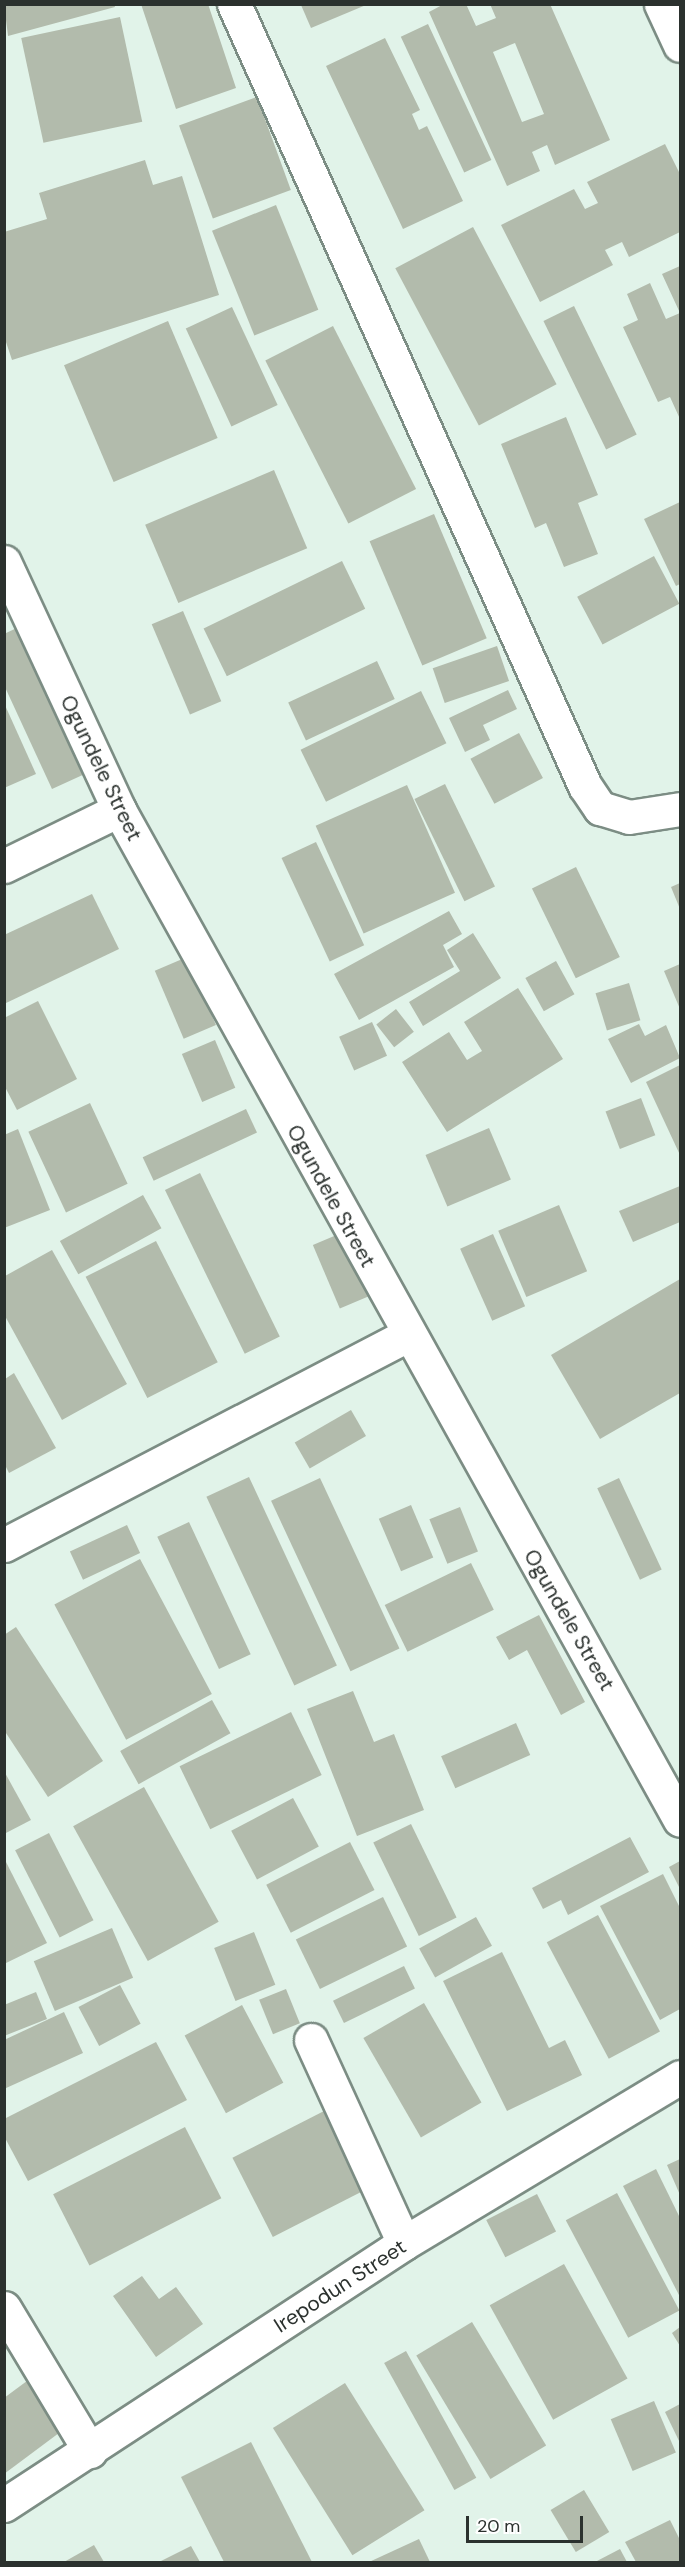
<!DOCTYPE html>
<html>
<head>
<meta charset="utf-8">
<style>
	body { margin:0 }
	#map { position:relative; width:685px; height:2567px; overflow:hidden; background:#e1f3e9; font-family:"DM Sans",sans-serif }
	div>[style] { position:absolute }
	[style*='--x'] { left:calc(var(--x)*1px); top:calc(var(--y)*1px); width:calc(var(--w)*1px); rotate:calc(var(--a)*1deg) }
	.building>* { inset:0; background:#b2bbac; transform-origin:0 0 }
	.roads { filter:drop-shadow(2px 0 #7c8d84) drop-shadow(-2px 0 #7c8d84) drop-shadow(0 2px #7c8d84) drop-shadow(0 -2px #7c8d84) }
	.minor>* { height:33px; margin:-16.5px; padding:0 16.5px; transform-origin:16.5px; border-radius:16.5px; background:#fff }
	span { translate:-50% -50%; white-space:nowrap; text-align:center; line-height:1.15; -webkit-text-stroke:4.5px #fff; paint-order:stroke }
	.street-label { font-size:21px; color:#2b312e }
	.frame { position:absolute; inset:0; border:6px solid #2b312e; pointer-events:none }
	.scale { position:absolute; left:466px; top:2516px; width:117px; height:27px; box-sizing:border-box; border:3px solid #2b312e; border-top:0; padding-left:8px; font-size:18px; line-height:21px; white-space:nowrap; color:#2b312e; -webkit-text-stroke:4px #fff; paint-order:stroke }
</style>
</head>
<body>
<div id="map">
	<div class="building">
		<i style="clip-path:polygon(4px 4px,114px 4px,115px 7px,8px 36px)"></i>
		<i style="clip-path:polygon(141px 4px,208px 4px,236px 88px,176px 109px)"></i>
		<i style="clip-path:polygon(evenodd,444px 4px,466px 4px,476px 26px,496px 18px,490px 4px,550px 4px,610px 140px,555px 165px,547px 145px,532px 152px,540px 171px,507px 186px,429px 12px,444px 4px,515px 43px,544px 114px,522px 122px,493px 52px,515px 43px)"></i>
		<i style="clip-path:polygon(301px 5px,366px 5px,311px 28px)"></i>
		<i style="left:120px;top:17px;width:107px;height:101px;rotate:78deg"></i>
		<i style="left:428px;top:24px;width:150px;height:30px;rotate:65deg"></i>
		<i style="clip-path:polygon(385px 38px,420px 110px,412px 114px,419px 130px,427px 126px,463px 201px,403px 229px,326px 66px)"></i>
		<i style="left:257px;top:97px;width:99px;height:83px;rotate:70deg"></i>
		<i style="clip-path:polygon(665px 144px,680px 174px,680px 232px,629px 257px,622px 242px,605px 250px,613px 265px,540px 302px,501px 225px,574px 189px,585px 209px,598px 203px,587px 182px)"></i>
		<i style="clip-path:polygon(145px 160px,153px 185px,182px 176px,219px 295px,12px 360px,4px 336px,4px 232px,47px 219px,39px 193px)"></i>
		<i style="left:276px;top:205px;width:113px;height:69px;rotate:68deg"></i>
		<i style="left:473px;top:227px;width:178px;height:88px;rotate:62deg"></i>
		<i style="clip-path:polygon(680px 266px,680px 419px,670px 397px,658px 402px,623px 327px,638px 320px,627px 294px,650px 283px,666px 319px,680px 313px,662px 274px)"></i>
		<i style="left:574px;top:306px;width:143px;height:34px;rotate:64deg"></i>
		<i style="left:232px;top:307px;width:108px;height:51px;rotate:65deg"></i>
		<i style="left:168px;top:321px;width:127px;height:113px;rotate:67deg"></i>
		<i style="left:333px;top:326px;width:183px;height:76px;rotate:63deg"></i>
		<i style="clip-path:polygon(566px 417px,598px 495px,578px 503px,598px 554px,564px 567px,546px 523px,535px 528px,501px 444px)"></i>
		<i style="left:274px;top:470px;width:85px;height:140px;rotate:67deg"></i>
		<i style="clip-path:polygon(680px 502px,680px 584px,676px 586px,644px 519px)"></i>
		<i style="left:434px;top:514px;width:135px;height:70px;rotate:67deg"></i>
		<i style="left:654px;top:556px;width:54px;height:87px;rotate:62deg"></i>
		<i style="left:342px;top:561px;width:53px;height:154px;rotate:64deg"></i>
		<i style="left:183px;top:611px;width:98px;height:34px;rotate:67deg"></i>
		<i style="clip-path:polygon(21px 626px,87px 773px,52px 789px,4px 685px,4px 634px)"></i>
		<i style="left:497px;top:646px;width:37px;height:68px;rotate:71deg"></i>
		<i style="left:377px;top:661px;width:42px;height:98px;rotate:65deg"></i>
		<i style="clip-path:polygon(508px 690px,517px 709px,483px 725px,490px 740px,465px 752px,449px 718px)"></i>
		<i style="left:421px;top:691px;width:58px;height:134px;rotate:64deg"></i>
		<i style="clip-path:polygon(4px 703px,36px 774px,4px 788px)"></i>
		<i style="left:519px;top:733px;width:51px;height:55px;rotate:62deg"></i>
		<i style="left:445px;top:784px;width:114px;height:34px;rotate:64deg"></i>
		<i style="left:407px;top:785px;width:118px;height:100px;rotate:66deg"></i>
		<i style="left:316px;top:842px;width:114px;height:38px;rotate:65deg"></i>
		<i style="left:576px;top:867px;width:100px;height:49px;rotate:64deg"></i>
		<i style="clip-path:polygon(680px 883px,680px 909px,671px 887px)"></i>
		<i style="clip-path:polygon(92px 894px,119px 949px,4px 1004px,4px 935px)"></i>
		<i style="clip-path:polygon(449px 911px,462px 934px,443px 945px,454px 967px,359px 1020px,334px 974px)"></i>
		<i style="clip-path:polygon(473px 933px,501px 978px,423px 1026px,409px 1002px,460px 971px,447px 950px)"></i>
		<i style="left:187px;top:957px;width:74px;height:35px;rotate:67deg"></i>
		<i style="left:556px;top:961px;width:38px;height:35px;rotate:61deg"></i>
		<i style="clip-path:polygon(680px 964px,680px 1009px,664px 971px)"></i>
		<i style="left:629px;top:983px;width:39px;height:35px;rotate:73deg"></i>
		<i style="clip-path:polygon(518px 988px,563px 1059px,447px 1132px,402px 1062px,449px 1032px,467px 1060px,482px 1051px,464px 1022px)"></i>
		<i style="clip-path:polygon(38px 1001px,77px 1079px,17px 1110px,4px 1085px,4px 1018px)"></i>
		<i style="left:396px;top:1009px;width:29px;height:25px;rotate:52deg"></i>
		<i style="left:372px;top:1022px;width:37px;height:36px;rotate:66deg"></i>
		<i style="clip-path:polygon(639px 1024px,645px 1036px,666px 1025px,680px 1058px,631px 1083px,608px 1039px)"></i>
		<i style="left:215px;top:1040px;width:52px;height:36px;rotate:67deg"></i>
		<i style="clip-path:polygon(680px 1065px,680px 1155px,646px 1082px)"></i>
		<i style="left:641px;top:1098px;width:40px;height:38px;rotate:69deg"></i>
		<i style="left:90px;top:1103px;width:89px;height:68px;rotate:65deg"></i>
		<i style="left:246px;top:1109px;width:26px;height:114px;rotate:65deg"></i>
		<i style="left:489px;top:1128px;width:56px;height:69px;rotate:67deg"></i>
		<i style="clip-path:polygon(18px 1129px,50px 1210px,4px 1228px,4px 1135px)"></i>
		<i style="left:200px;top:1173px;width:182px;height:39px;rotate:64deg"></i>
		<i style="clip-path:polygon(680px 1186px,680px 1222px,633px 1242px,619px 1211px)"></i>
		<i style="left:143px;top:1195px;width:38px;height:95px;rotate:61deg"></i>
		<i style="left:559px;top:1205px;width:72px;height:66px;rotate:67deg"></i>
		<i style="left:346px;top:1231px;width:69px;height:36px;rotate:67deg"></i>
		<i style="left:493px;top:1234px;width:79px;height:36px;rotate:66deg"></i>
		<i style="left:156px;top:1241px;width:136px;height:79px;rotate:63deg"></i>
		<i style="clip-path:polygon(52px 1250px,127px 1384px,62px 1420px,5px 1316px,5px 1276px)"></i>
		<i style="clip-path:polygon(680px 1279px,680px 1393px,600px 1439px,551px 1355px)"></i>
		<i style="clip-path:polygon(14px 1373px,56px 1448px,9px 1473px,5px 1465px,5px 1379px)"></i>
		<i style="left:351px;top:1410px;width:30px;height:65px;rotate:60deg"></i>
		<i style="left:249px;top:1477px;width:208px;height:47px;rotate:65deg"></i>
		<i style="left:320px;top:1478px;width:188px;height:54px;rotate:65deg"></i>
		<i style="left:619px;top:1478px;width:101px;height:24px;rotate:65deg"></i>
		<i style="left:411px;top:1505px;width:57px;height:35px;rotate:67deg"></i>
		<i style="left:460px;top:1507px;width:48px;height:33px;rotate:68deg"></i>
		<i style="left:189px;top:1522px;width:146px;height:35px;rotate:65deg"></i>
		<i style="left:127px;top:1525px;width:31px;height:63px;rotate:65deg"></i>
		<i style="left:140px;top:1559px;width:153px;height:97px;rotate:62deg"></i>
		<i style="left:471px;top:1563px;width:52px;height:96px;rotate:64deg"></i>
		<i style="clip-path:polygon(539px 1615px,585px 1702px,561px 1715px,527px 1650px,509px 1660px,496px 1637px)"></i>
		<i style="clip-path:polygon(16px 1627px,103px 1761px,48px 1797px,4px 1730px,4px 1635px)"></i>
		<i style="clip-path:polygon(353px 1691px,374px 1742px,394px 1734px,424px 1810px,357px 1836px,307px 1709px)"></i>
		<i style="left:212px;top:1700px;width:38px;height:105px;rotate:61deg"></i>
		<i style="left:291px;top:1712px;width:70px;height:124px;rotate:64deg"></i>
		<i style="left:516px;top:1723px;width:35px;height:82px;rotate:66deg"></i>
		<i style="clip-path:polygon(4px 1771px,31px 1820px,4px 1834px)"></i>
		<i style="left:144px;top:1787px;width:154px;height:81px;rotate:61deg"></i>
		<i style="left:293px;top:1798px;width:55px;height:70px;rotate:62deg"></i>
		<i style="left:411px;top:1824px;width:104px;height:42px;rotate:64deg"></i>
		<i style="left:49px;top:1833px;width:98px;height:38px;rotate:63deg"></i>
		<i style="clip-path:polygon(630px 1837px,649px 1872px,568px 1915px,561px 1900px,543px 1909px,532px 1888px)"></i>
		<i style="left:350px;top:1842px;width:54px;height:94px;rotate:63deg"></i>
		<i style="clip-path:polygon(4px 1858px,47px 1943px,4px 1964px)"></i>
		<i style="clip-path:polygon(680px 1861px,680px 1889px,669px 1867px)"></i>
		<i style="clip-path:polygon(663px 1874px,680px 1908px,680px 2009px,660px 2020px,600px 1906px)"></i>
		<i style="left:383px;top:1897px;width:55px;height:97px;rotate:64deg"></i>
		<i style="left:598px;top:1915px;width:132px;height:58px;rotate:62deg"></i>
		<i style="left:476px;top:1917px;width:33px;height:65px;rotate:61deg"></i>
		<i style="left:112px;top:1928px;width:54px;height:85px;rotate:67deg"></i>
		<i style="left:254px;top:1932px;width:57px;height:43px;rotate:68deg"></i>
		<i style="clip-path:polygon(502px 1952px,549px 2048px,565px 2040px,582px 2075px,507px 2111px,443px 1981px)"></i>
		<i style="left:404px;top:1966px;width:25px;height:79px;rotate:64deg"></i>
		<i style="left:120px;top:1985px;width:44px;height:47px;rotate:62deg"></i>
		<i style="left:286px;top:1989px;width:37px;height:29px;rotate:68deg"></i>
		<i style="clip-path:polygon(36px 1992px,47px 2019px,4px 2036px,4px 2005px)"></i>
		<i style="left:424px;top:2003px;width:115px;height:70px;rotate:60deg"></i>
		<i style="left:242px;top:2005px;width:88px;height:65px;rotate:62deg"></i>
		<i style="clip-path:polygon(64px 2012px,83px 2053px,4px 2089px,4px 2040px)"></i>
		<i style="clip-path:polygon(156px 2042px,187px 2100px,28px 2181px,4px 2136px,4px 2119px)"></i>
		<i style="left:326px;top:2110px;width:89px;height:105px;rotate:63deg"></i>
		<i style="left:185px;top:2127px;width:80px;height:148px;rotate:63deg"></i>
		<i style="clip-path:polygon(680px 2159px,680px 2195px,667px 2165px)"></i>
		<i style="clip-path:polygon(656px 2169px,680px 2218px,680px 2297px,623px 2186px)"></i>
		<i style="left:617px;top:2193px;width:133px;height:58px;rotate:62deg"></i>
		<i style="left:537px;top:2194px;width:42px;height:57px;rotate:63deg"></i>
		<i style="left:564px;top:2264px;width:131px;height:85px;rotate:61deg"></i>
		<i style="clip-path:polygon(142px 2276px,159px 2299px,176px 2287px,203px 2324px,156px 2357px,113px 2296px)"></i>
		<i style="left:472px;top:2322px;width:144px;height:65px;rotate:59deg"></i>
		<i style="clip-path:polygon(680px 2327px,680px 2346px,672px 2333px)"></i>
		<i style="left:406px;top:2351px;width:145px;height:25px;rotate:61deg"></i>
		<i style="clip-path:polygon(31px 2378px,67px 2427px,4px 2474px,4px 2398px)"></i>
		<i style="left:345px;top:2383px;width:150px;height:85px;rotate:58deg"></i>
		<i style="left:654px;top:2401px;width:56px;height:47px;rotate:67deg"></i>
		<i style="clip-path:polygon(680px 2404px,680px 2443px,665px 2412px)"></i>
		<i style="clip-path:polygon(251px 2442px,312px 2562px,224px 2562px,181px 2477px)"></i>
		<i style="left:584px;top:2490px;width:49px;height:39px;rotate:59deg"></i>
		<i style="clip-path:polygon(670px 2520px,680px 2540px,680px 2562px,636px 2562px,625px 2542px)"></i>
		<i style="clip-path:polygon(419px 2539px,430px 2562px,369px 2562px)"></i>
		<i style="clip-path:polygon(94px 2545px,104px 2562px,64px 2562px)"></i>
		<i style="clip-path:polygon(191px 2546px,200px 2562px,159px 2562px)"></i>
		<i style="clip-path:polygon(620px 2549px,627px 2562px,595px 2562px)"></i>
	</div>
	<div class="roads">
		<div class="minor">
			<i style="--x:234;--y:4;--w:857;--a:65.83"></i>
			<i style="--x:585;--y:786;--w:27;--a:56"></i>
			<i style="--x:600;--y:808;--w:30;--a:17"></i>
			<i style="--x:629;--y:817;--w:52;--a:-8.9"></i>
			<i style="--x:661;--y:4;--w:45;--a:65.1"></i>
			<i style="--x:4;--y:562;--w:273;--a:65.1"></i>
			<i style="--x:119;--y:810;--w:1155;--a:60.95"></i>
			<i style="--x:4;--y:866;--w:128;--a:-26"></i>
			<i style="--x:4;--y:1545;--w:454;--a:-27.5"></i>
			<i style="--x:311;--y:2040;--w:223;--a:65.4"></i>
			<i style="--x:4;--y:2308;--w:167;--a:59"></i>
			<i style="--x:4;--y:2505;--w:478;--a:-33.2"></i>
			<i style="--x:404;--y:2243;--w:322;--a:-31"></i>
		</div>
	</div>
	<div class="street-label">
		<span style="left:101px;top:768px;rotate:64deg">Ogundele Street</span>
		<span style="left:331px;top:1196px;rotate:61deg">Ogundele Street</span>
		<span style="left:569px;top:1620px;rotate:60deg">Ogundele Street</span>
		<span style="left:340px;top:2286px;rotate:-33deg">Irepodun Street</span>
	</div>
	<div class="frame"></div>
	<div class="scale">20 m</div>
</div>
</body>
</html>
